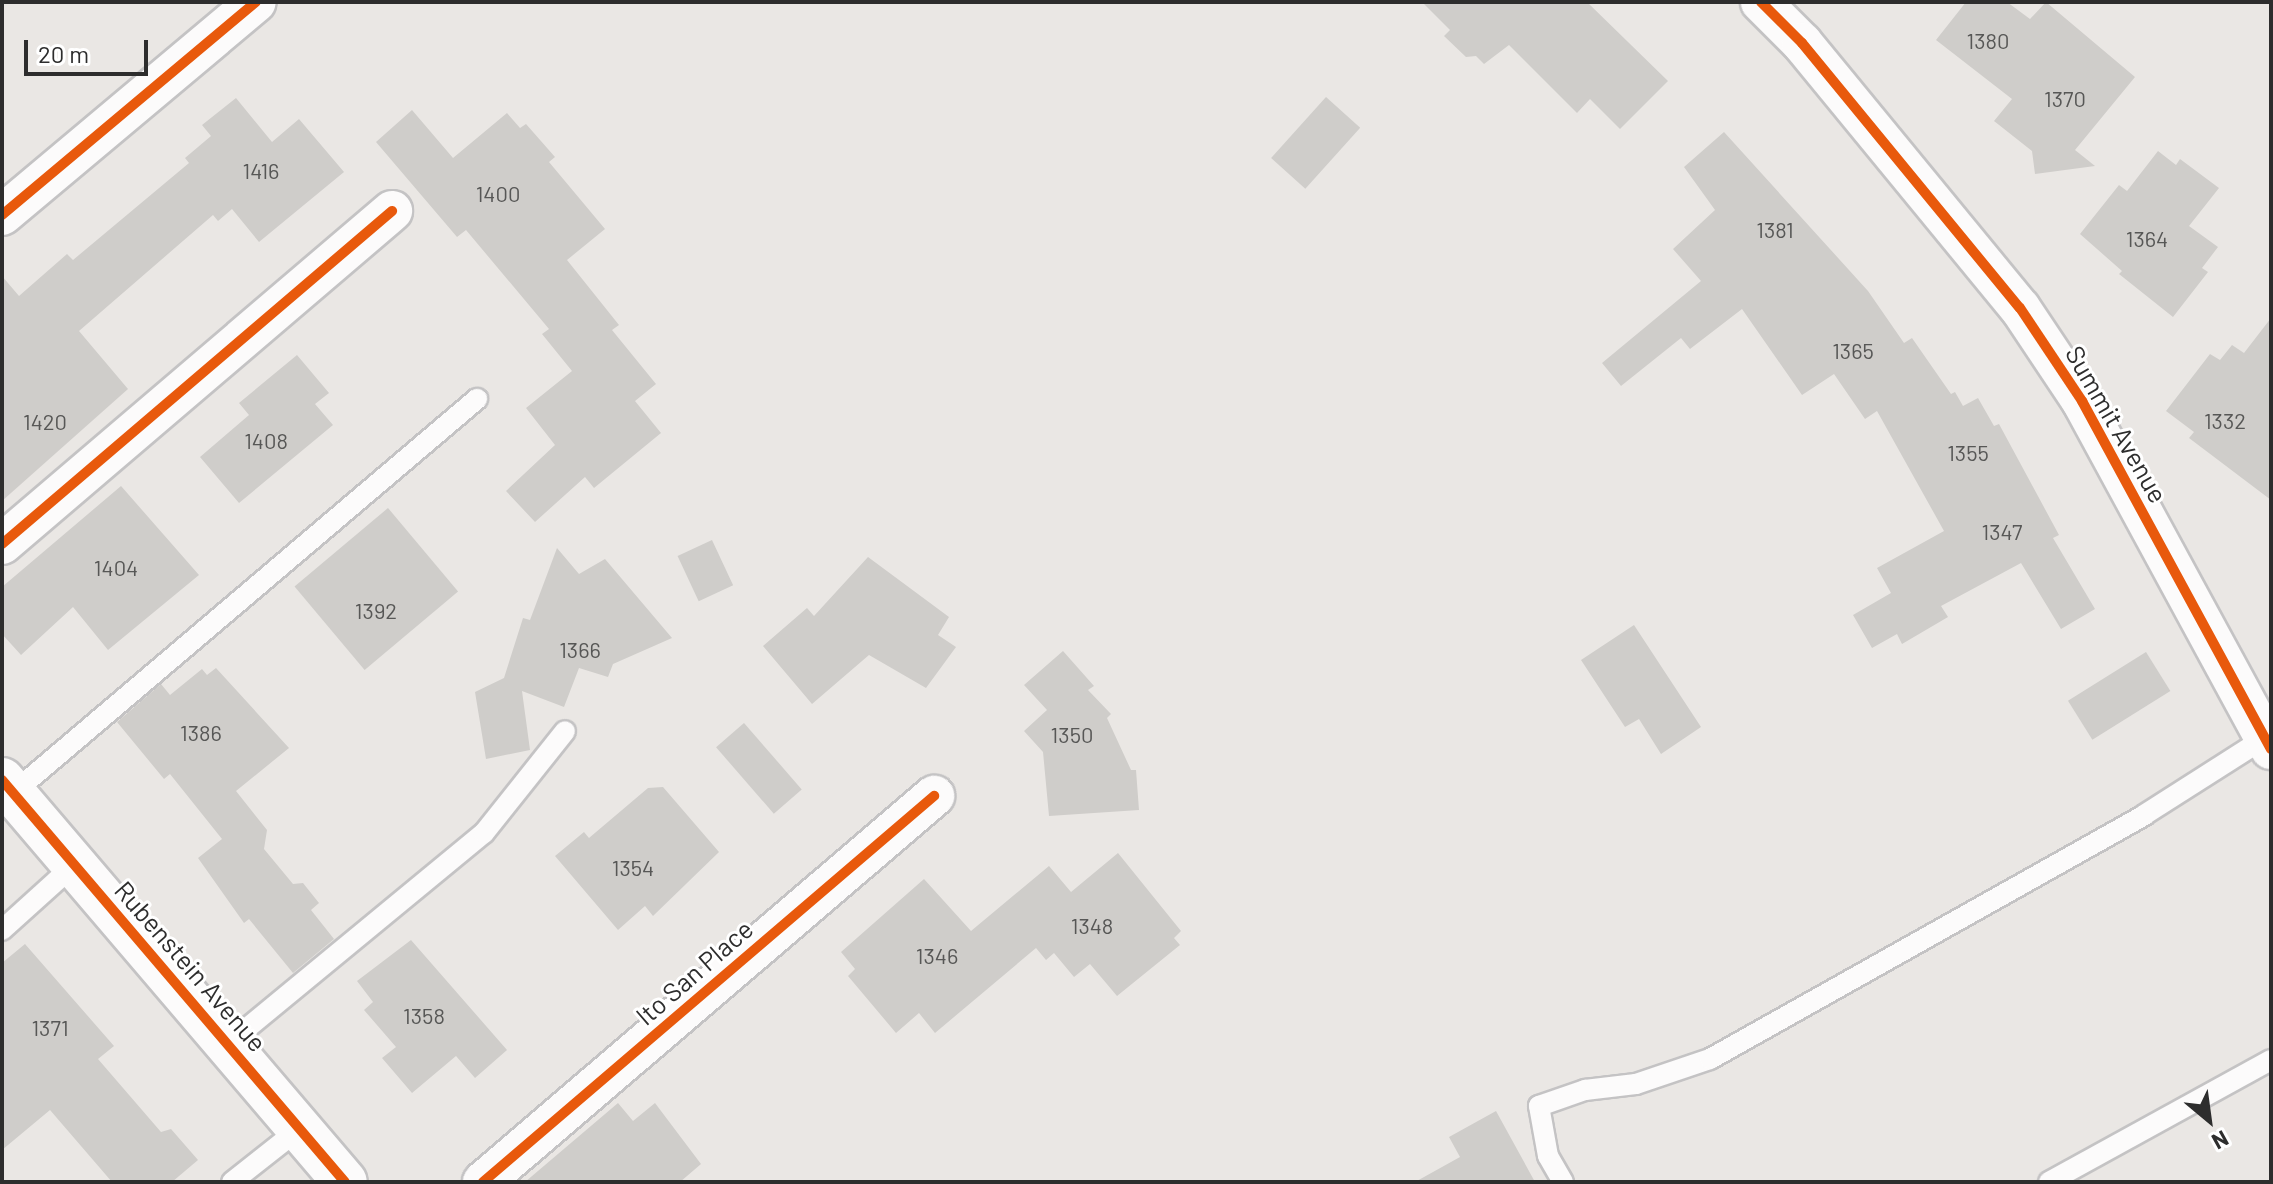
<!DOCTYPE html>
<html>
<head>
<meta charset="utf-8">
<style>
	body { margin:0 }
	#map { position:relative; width:2273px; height:1184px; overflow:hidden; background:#eae7e4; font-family:Barlow,sans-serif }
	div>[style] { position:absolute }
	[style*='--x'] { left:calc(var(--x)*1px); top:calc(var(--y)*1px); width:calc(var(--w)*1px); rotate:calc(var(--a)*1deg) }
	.building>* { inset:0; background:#cfcdca; transform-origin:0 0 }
	.roads { filter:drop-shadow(2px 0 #c4c3c4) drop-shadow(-2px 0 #c4c3c4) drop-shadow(0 2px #c4c3c4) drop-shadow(0 -2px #c4c3c4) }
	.service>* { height:20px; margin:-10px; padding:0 10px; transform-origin:10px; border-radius:10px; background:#fcfbfb }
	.minor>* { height:40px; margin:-20px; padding:0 20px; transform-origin:20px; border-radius:20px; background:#fcfbfb }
	.tertiary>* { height:44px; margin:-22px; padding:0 22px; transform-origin:22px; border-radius:22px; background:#fcfbfb }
	.cycleway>* { height:10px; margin:-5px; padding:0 5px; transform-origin:5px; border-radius:5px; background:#e8590c }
	span { translate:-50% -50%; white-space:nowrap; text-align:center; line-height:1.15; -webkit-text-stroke:6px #fff; paint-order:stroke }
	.number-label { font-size:22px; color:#575756 }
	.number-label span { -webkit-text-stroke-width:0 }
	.street-label { font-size:26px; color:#2d2d2d }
	.frame { position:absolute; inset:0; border:4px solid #2d2d2d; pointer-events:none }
	.north { position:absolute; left:2169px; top:1080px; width:80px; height:80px; -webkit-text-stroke:6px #fff; paint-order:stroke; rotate:151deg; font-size:22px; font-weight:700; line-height:32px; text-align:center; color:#2d2d2d }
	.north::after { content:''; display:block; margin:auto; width:28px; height:36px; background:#2d2d2d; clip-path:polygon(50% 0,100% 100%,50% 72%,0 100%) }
	.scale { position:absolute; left:24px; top:40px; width:124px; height:36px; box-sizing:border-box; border:4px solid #2d2d2d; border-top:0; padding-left:10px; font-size:24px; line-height:28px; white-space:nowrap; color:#2d2d2d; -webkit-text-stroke:6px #fff; paint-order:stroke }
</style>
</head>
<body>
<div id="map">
	<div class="building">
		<i style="clip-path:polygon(1422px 2px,1587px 2px,1668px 81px,1620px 129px,1590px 99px,1577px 113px,1509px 45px,1484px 64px,1476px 56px,1466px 57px,1444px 36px,1450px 30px)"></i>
		<i style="clip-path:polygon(1966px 2px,2007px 2px,2030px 19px,2046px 2px,2135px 77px,2075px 150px,2095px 166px,2035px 174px,2032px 151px,1994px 121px,2012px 99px,1936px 40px)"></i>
		<i style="left:1326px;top:97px;width:46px;height:82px;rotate:42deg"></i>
		<i style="clip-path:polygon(236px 98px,272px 142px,299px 119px,344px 172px,259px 242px,232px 209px,218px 221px,213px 215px,79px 331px,128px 389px,2px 501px,2px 276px,19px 296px,67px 254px,73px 260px,189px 163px,185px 158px,211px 136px,202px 125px)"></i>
		<i style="clip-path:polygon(412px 110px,453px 158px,507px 113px,520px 128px,526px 124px,555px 157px,549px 162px,605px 229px,567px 260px,619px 325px,612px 330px,656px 384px,635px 401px,661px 433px,594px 488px,585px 477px,535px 522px,506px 491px,555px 445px,526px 408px,572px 371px,542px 334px,549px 329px,466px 230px,457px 237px,376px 142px)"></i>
		<i style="clip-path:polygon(1724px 132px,1868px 291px,1904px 343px,1912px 338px,1951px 394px,1955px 392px,1963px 406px,1978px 398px,1994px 426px,1999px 424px,2059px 535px,2053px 538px,2095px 609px,2061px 629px,2021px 563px,1941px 606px,1948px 617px,1902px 644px,1897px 634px,1872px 648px,1853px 615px,1891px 593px,1877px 568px,1944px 531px,1877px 411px,1865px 419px,1834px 374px,1802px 395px,1742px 309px,1690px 349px,1681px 338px,1621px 386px,1602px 363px,1701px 281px,1673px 249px,1715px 210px,1684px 167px)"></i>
		<i style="clip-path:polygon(2158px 151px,2176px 165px,2180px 159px,2219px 188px,2189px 226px,2218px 247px,2202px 268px,2208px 272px,2173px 317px,2119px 274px,2122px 271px,2080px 234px,2119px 185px,2127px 191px)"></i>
		<i style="clip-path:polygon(2271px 318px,2271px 500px,2189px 438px,2194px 432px,2166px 411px,2210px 354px,2220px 360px,2232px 345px,2244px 353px)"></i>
		<i style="clip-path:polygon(297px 355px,329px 393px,315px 404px,333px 425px,239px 503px,200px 457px,249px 415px,239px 403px)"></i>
		<i style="clip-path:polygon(121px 486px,199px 575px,108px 650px,73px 607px,21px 655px,2px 634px,2px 587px)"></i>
		<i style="left:388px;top:508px;width:109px;height:122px;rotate:50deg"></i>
		<i style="left:712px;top:540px;width:50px;height:38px;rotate:65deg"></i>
		<i style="clip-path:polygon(557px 548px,579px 574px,605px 559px,672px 638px,613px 664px,608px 677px,579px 668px,564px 707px,522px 691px,530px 750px,486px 759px,475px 692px,504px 678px,523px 618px,530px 620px)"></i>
		<i style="clip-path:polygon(868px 557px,949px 617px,938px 635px,956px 647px,926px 688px,869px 655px,812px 704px,763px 646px,807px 608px,814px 616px)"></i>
		<i style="clip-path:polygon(1634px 625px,1701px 727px,1661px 754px,1639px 719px,1625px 727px,1581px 660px)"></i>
		<i style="clip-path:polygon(1063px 651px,1094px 686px,1088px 690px,1111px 714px,1107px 718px,1131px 770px,1136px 770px,1139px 810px,1049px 816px,1043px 752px,1024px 731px,1047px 710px,1024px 685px)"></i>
		<i style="left:2146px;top:652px;width:46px;height:92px;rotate:58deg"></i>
		<i style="clip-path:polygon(216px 668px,289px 748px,236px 791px,267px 830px,264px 849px,293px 884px,303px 883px,319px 903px,311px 910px,334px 939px,293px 973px,249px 919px,244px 923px,198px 858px,222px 839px,170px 774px,164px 779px,117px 722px,161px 684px,170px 695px,202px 669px,207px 675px)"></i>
		<i style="left:744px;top:723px;width:88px;height:37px;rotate:49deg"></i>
		<i style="clip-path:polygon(663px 787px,719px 852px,653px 916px,645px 906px,618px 930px,555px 856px,584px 832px,589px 838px,648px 788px)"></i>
		<i style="clip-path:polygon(1118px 853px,1181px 931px,1174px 938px,1180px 945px,1117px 996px,1090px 964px,1074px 977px,1054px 953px,1046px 960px,1036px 948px,935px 1033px,919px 1013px,896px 1033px,848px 976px,855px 969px,841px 952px,924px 879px,971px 931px,1049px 866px,1071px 892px)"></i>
		<i style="clip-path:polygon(411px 940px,507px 1050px,475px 1078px,456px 1056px,412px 1093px,382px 1058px,396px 1047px,364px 1010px,373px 1002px,357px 981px)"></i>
		<i style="clip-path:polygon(25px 944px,114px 1046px,98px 1059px,161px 1132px,171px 1129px,198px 1160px,172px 1182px,112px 1182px,50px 1110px,2px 1150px,2px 963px)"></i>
		<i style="clip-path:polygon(618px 1103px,633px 1121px,655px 1103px,701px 1164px,680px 1182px,525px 1182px)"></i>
		<i style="clip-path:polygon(1496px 1111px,1535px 1182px,1415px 1182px,1460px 1157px,1449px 1137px)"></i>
	</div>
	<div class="roads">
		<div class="service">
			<i style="--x:13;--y:793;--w:609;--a:-40.34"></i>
			<i style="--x:2;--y:930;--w:97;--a:-42.1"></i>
			<i style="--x:229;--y:1043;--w:330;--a:-39.5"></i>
			<i style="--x:484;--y:833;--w:130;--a:-51.5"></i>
			<i style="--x:232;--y:1182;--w:85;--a:-38.3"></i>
			<i style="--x:1563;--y:1182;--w:30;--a:-120"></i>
			<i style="--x:1548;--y:1156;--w:51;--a:-100.2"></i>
			<i style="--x:1539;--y:1106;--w:49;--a:-19.2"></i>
			<i style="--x:1585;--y:1090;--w:51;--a:-6.7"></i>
			<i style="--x:1636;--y:1084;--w:78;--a:-18.7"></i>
			<i style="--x:1710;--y:1059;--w:498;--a:-29.3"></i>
			<i style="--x:2144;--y:815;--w:143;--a:-32.5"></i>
			<i style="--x:2049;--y:1182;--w:253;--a:-28.8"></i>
		</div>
		<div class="minor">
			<i style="--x:1761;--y:2;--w:58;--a:45"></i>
			<i style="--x:1802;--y:43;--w:343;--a:50.6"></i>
			<i style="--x:2020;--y:308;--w:112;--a:56.3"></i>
			<i style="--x:2082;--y:401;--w:396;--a:61.5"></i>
			<i style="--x:2;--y:215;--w:331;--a:-40"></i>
			<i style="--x:2;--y:544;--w:513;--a:-40.49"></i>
			<i style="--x:483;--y:1182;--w:594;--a:-40.56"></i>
		</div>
		<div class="tertiary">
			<i style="--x:2;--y:780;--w:528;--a:49.53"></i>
		</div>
	</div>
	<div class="cycleway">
		<i style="--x:1761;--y:2;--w:58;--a:45"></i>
		<i style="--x:1802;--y:43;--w:343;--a:50.6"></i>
		<i style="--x:2020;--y:308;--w:112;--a:56.3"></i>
		<i style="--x:2082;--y:401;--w:396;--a:61.5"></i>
		<i style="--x:2;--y:215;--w:331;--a:-40"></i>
		<i style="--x:2;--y:544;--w:513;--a:-40.49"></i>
		<i style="--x:2;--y:780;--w:528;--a:49.53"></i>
		<i style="--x:483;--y:1182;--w:594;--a:-40.56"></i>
	</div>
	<div class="number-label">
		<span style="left:1988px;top:41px">1380</span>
		<span style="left:2065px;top:99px">1370</span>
		<span style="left:261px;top:171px">1416</span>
		<span style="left:498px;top:194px">1400</span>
		<span style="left:1775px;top:230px">1381</span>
		<span style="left:2147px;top:239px">1364</span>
		<span style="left:1853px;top:351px">1365</span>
		<span style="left:2225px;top:421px">1332</span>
		<span style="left:45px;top:422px">1420</span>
		<span style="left:266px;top:441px">1408</span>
		<span style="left:1968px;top:453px">1355</span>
		<span style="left:2002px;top:532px">1347</span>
		<span style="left:116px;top:568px">1404</span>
		<span style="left:376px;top:611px">1392</span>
		<span style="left:580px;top:650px">1366</span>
		<span style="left:201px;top:733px">1386</span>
		<span style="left:1072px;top:735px">1350</span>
		<span style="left:633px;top:868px">1354</span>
		<span style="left:1092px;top:926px">1348</span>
		<span style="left:937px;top:956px">1346</span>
		<span style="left:424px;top:1016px">1358</span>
		<span style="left:50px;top:1028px">1371</span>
	</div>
	<div class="street-label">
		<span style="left:2117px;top:424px;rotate:60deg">Summit Avenue</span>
		<span style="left:191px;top:966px;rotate:49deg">Rubenstein Avenue</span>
		<span style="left:694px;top:972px;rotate:-41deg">Ito San Place</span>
	</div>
	<div class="frame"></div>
	<div class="north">N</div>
	<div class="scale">20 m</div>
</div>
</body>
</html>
